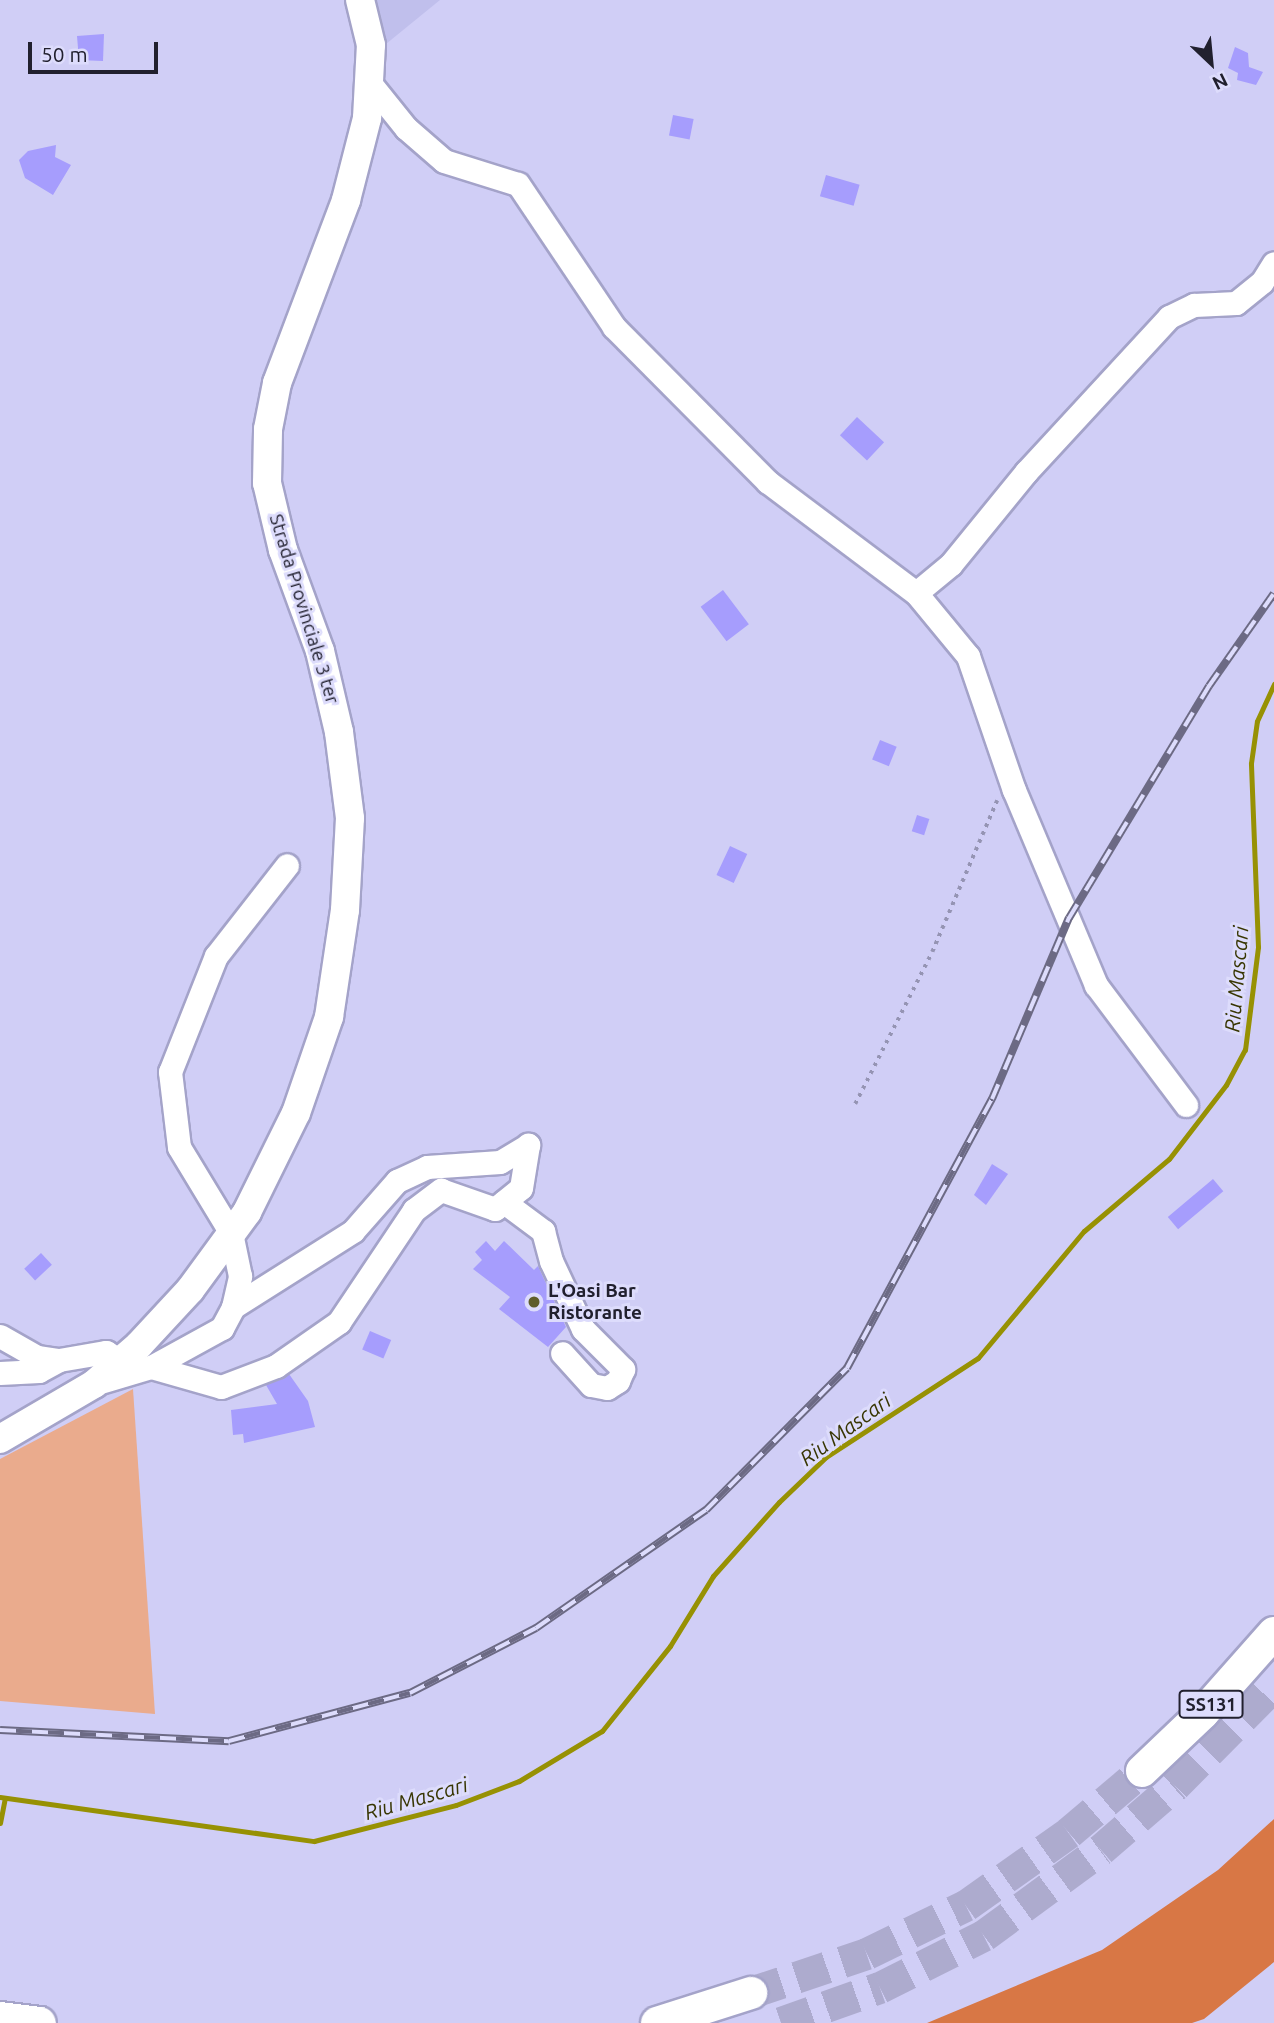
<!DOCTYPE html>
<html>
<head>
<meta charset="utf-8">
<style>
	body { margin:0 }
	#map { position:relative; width:1274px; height:2023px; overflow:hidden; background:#d0cef6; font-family:Ubuntu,sans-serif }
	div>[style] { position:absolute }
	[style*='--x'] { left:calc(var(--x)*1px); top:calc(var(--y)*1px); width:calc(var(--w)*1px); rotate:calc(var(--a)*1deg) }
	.built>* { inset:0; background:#c0bfec }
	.green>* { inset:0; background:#eaab8d }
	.forest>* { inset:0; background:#d87745 }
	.stream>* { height:5px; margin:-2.5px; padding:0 2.5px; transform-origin:2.5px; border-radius:2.5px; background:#979103 }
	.building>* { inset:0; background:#a69dfd; transform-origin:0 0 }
	.highway-tunnel>* { height:32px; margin-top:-16px; transform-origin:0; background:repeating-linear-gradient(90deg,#adabce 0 32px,transparent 0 48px) }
	.path>* { height:3.5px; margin-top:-1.75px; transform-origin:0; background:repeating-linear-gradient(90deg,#9594b3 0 3.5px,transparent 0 8.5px) }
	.roads { filter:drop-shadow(2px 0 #a4a3c9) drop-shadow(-2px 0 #a4a3c9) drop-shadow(0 2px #a4a3c9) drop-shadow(0 -2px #a4a3c9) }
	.minor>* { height:23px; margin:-11.5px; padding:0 11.5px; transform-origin:11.5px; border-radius:11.5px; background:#fff }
	.major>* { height:28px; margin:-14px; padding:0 14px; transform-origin:14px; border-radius:14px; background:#fff }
	.highway>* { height:32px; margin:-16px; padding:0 16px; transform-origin:16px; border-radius:16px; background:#fff }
	.rail>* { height:8px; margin-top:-4px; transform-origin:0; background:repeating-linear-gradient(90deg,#dddcfc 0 16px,#6c6a84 0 32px); box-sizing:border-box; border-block:2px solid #6c6a84 }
	.dots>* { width:19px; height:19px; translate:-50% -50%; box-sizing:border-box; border:4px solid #dddcfc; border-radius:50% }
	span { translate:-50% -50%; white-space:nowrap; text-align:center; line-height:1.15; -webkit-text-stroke:6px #dddcfc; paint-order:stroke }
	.shield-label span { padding:2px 5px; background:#dddcfc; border:2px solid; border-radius:5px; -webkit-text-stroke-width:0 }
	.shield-label { font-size:18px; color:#21202e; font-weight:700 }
	.street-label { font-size:19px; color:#21202e }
	.poi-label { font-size:19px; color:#21202e; font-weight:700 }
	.left { translate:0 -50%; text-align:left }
	.water-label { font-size:21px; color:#383603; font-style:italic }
	.north { position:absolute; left:1176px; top:28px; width:70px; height:70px; -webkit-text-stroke:5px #dddcfc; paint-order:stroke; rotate:154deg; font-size:19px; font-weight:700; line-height:28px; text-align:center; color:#21202e }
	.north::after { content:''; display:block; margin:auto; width:24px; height:32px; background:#21202e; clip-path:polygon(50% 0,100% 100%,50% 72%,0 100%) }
	.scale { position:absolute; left:28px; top:42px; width:130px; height:32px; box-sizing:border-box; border:4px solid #21202e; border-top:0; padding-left:9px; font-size:21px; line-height:24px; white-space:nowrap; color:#21202e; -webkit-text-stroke:5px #dddcfc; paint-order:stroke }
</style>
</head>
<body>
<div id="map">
	<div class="built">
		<i style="clip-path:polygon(373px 0,440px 0,386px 44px)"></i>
	</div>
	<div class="green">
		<i style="clip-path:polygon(133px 1389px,155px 1714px,0 1701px,0 1459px)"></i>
	</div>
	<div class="forest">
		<i style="clip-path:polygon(1274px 1819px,1274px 1962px,1204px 2019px,1192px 2023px,927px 2023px,1102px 1950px,1218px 1870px)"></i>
	</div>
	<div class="stream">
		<i style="--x:0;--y:1797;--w:317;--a:8"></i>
		<i style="--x:314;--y:1841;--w:146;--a:-14.2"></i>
		<i style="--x:456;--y:1805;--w:67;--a:-20.9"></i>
		<i style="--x:519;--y:1781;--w:97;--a:-31.1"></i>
		<i style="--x:602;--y:1731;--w:109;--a:-51.3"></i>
		<i style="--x:670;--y:1646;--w:82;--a:-58.4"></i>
		<i style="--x:713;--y:1576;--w:99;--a:-48.3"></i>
		<i style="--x:779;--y:1502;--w:65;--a:-43.8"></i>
		<i style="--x:826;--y:1457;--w:181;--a:-33.1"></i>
		<i style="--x:978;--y:1358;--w:165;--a:-50.2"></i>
		<i style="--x:1084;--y:1231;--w:111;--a:-40.3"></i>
		<i style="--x:1169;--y:1159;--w:93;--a:-52.4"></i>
		<i style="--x:1226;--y:1085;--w:40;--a:-62"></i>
		<i style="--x:1245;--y:1050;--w:104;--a:-82.8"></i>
		<i style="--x:1258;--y:947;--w:184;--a:-92.2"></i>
		<i style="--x:1251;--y:763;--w:42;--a:-81.9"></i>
		<i style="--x:1257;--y:721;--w:41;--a:-65.3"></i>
		<i style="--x:0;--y:1823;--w:25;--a:-79"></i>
	</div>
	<div class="building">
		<i style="clip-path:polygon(104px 34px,103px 61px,79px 60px,77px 36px)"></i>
		<i style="clip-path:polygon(1235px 47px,1248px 53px,1249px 67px,1263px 72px,1256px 85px,1237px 80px,1238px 73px,1228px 68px)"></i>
		<i style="left:673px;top:115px;width:21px;height:21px;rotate:11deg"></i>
		<i style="clip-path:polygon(56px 145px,55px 157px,71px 165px,53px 195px,25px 178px,19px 160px,28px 151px)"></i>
		<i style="left:826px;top:175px;width:35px;height:22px;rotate:16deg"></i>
		<i style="left:857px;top:417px;width:37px;height:25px;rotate:43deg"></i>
		<i style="left:723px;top:590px;width:43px;height:28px;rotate:53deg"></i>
		<i style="left:880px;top:740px;width:18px;height:21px;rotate:22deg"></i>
		<i style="left:917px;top:815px;width:13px;height:17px;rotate:18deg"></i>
		<i style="left:730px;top:846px;width:19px;height:32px;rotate:25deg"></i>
		<i style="clip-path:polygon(992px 1164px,1008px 1174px,986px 1205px,974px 1195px)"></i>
		<i style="left:1213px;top:1179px;width:16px;height:59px;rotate:50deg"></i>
		<i style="clip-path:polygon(486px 1241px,495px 1251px,504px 1241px,534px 1270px,538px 1266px,566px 1327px,548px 1347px,499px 1309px,510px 1297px,473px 1269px,482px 1260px,475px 1252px)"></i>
		<i style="left:41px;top:1253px;width:16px;height:23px;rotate:47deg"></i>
		<i style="left:370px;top:1331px;width:23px;height:20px;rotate:23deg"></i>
		<i style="clip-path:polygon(289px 1374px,308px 1401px,315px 1427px,244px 1443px,243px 1434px,233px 1435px,231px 1410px,277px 1404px,266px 1385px)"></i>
	</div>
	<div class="highway-tunnel">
		<i style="--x:751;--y:1993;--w:122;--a:-18.6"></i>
		<i style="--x:867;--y:1954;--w:110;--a:-25.9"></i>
		<i style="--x:966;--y:1906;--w:126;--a:-35.3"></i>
		<i style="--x:1069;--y:1833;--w:96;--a:-40.3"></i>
		<i style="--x:781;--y:2023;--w:105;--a:-19.5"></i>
		<i style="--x:880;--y:1988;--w:116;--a:-26.6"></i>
		<i style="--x:984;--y:1936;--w:145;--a:-36.3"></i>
		<i style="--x:1101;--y:1850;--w:98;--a:-40.9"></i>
		<i style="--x:1175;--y:1786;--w:141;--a:-45.3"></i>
	</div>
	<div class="path">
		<i style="--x:855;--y:1104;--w:170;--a:-63.1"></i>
		<i style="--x:932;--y:952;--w:165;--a:-66.8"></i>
	</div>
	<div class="roads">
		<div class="minor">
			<i style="--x:369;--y:82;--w:59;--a:51.2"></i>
			<i style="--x:406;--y:128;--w:50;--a:41"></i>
			<i style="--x:444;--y:161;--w:77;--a:17.3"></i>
			<i style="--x:518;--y:184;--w:172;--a:56.1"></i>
			<i style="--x:614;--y:327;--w:218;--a:45.2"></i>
			<i style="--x:768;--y:482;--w:185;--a:36.9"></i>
			<i style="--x:916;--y:593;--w:82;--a:50.5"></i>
			<i style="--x:968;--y:656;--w:142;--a:71.1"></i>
			<i style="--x:1014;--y:790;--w:212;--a:67.2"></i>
			<i style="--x:1096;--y:985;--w:150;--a:53.1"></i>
			<i style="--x:916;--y:593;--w:45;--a:-39.6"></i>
			<i style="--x:951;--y:564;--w:119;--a:-50.8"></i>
			<i style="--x:1026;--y:472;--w:211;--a:-47.3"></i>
			<i style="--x:1169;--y:317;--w:28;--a:-26"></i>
			<i style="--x:1194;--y:305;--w:42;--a:-2.7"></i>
			<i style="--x:1236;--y:303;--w:33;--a:-39"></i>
			<i style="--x:1262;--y:282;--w:22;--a:-58"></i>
			<i style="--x:504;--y:1202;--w:49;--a:36.6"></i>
			<i style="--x:543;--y:1231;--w:31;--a:75"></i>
			<i style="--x:551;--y:1261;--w:75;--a:64.8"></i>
			<i style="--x:583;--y:1329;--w:57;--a:45"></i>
			<i style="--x:623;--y:1369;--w:13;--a:113"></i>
			<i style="--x:618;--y:1381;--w:13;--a:148"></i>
			<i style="--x:607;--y:1388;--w:16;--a:-169"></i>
			<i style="--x:591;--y:1385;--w:43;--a:-132.2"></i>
			<i style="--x:233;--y:1307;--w:142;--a:-32.3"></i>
			<i style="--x:353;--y:1231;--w:67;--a:-48.7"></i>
			<i style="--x:397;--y:1181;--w:33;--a:-25"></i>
			<i style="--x:427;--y:1167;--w:73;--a:-3.9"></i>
			<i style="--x:500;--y:1162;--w:33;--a:-31"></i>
			<i style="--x:0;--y:1336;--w:43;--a:29.6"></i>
			<i style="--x:37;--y:1357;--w:22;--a:8"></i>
			<i style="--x:59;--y:1360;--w:48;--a:-9.7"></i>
			<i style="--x:106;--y:1352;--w:17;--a:31"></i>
			<i style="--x:151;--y:1367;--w:73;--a:15.9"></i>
			<i style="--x:221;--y:1387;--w:59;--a:-20.9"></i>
			<i style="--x:276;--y:1366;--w:77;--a:-34.9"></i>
			<i style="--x:339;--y:1322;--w:135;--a:-56.2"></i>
			<i style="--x:414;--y:1210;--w:34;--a:-37"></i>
			<i style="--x:441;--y:1190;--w:57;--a:19.4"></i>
			<i style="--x:495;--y:1209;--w:33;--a:-39"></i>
			<i style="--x:521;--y:1188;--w:44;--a:-80.8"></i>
			<i style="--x:0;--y:1373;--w:39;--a:-3"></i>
			<i style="--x:39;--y:1371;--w:21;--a:-29"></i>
			<i style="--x:97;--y:1383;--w:56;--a:-16.5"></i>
			<i style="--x:151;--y:1367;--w:81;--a:-28.8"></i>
			<i style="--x:222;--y:1328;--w:24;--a:-62"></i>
			<i style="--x:233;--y:1307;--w:32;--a:-77"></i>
			<i style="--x:240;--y:1276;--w:44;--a:-101.8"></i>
			<i style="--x:231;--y:1233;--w:100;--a:-121.2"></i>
			<i style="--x:179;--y:1147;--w:76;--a:-96.8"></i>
			<i style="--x:170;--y:1072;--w:125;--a:-68.4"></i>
			<i style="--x:216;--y:956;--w:115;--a:-52"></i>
		</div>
		<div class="major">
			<i style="--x:0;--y:1439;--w:109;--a:-30.3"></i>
			<i style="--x:94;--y:1384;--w:60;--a:-40.9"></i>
			<i style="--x:139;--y:1345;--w:75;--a:-47.2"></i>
			<i style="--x:190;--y:1290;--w:97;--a:-53.8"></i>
			<i style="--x:247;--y:1212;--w:110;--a:-63.7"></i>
			<i style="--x:296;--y:1113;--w:102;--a:-71"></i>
			<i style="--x:329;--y:1017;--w:108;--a:-81.5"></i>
			<i style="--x:345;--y:910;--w:92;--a:-86.9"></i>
			<i style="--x:350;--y:818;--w:87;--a:-97.3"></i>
			<i style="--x:339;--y:732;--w:83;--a:-103.2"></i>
			<i style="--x:320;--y:651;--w:108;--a:-110.1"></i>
			<i style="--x:283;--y:550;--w:69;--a:-103.4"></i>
			<i style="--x:267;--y:483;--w:54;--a:-88.9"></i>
			<i style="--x:268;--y:429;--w:47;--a:-78.9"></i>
			<i style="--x:277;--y:383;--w:196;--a:-69.3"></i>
			<i style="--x:346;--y:200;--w:85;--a:-75.6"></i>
			<i style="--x:367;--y:118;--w:73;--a:-86.9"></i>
			<i style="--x:371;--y:45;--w:46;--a:-103.7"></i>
		</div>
		<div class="highway">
			<i style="--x:1142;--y:1771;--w:84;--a:-43.6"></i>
			<i style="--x:1203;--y:1713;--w:107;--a:-48.4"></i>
			<i style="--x:0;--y:2018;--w:40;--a:7.1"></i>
			<i style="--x:657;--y:2023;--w:99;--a:-17.7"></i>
		</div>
	</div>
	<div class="rail">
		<i style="--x:0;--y:1730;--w:229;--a:2.8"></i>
		<i style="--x:229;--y:1741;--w:187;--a:-14.9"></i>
		<i style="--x:410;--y:1693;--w:142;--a:-27.3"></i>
		<i style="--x:536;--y:1628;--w:207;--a:-34.8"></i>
		<i style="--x:706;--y:1510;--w:200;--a:-45.2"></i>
		<i style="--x:847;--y:1368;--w:306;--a:-61.7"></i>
		<i style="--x:992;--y:1099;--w:197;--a:-67"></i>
		<i style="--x:1069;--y:918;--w:271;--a:-58.9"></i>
		<i style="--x:1209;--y:686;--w:113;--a:-55"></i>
	</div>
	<div class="dots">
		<i style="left:534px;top:1302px;background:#5f5d2a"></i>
	</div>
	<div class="shield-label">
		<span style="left:1211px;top:1704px">SS131</span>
	</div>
	<div class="street-label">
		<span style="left:304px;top:609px;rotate:73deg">Strada Provinciale 3 ter</span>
	</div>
	<div class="poi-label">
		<span class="left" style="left:548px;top:1302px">L'Oasi Bar<br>Ristorante</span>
	</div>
	<div class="water-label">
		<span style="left:1236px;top:979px;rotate:-85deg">Riu Mascari</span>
		<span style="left:845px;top:1429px;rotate:-36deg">Riu Mascari</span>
		<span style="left:416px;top:1798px;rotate:-16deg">Riu Mascari</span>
	</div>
	<div class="north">N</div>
	<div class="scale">50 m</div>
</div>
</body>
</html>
